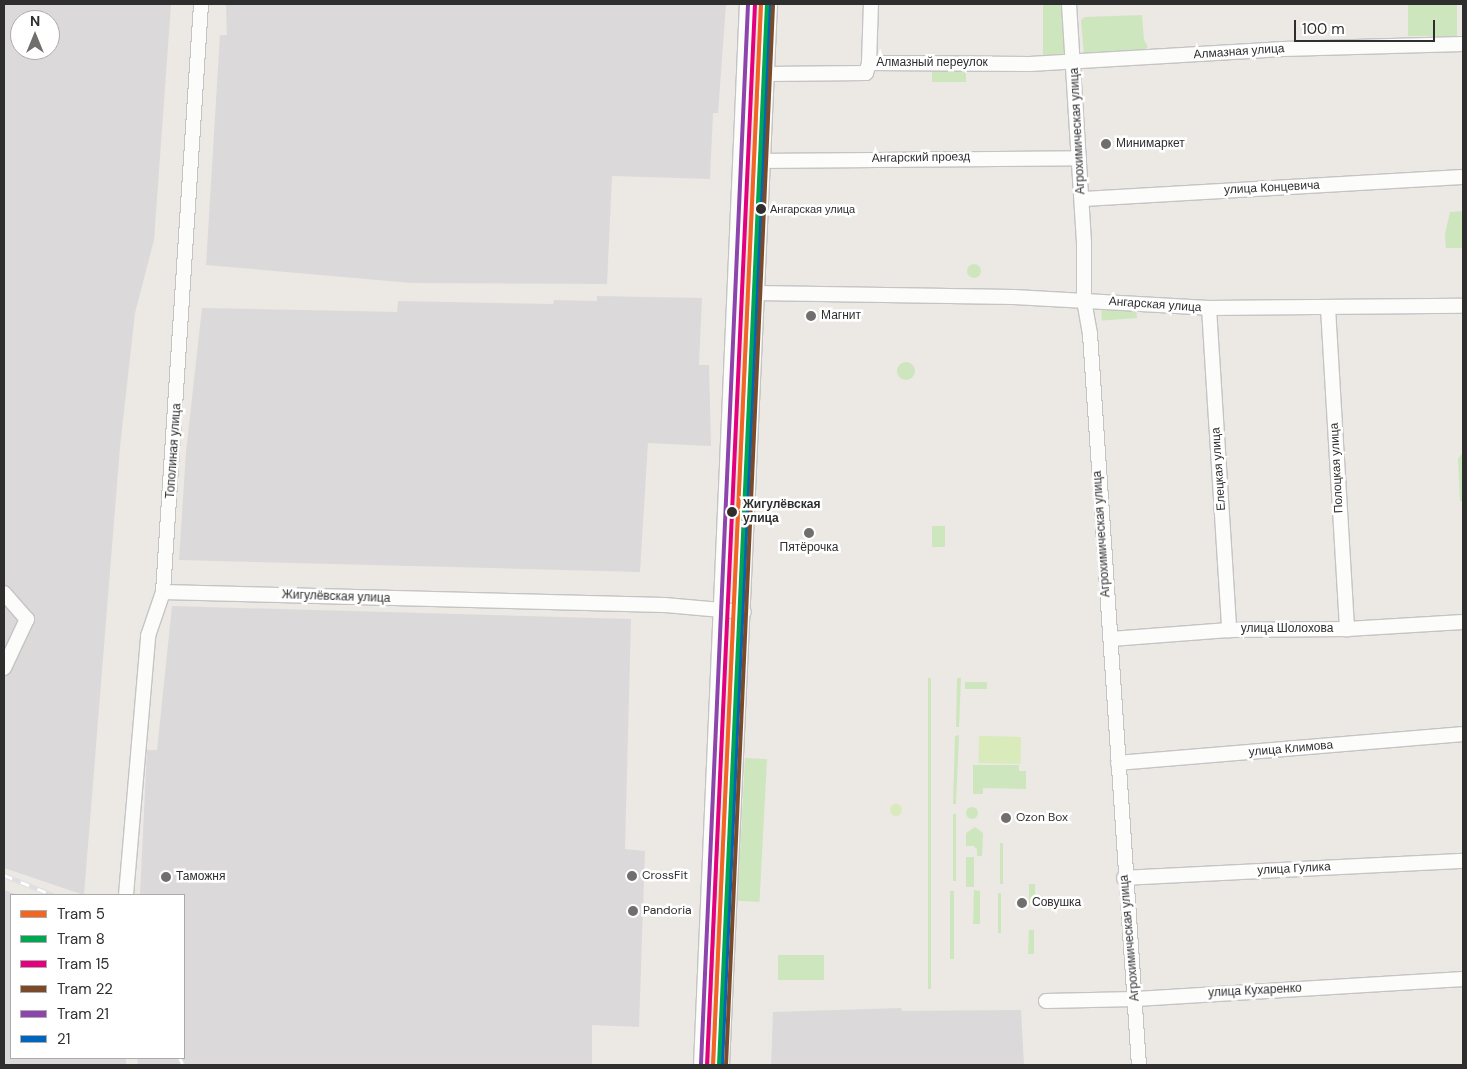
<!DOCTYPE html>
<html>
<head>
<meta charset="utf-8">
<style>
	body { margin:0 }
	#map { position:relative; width:1467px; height:1069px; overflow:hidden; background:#ece8e4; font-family:"DM Sans",sans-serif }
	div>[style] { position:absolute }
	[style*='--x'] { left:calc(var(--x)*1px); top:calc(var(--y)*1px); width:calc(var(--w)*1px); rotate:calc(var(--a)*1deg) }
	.industrial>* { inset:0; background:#dcd9db }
	.green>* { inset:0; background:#cee6be; transform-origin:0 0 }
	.round { border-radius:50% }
	.pitch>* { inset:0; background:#d9eabb; transform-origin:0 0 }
	.roads { filter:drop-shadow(1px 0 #c5c4c5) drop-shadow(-1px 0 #c5c4c5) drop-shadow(0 1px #c5c4c5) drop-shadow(0 -1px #c5c4c5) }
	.minor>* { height:14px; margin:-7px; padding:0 7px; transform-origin:7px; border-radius:7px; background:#fcfcfb }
	.rail>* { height:5px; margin-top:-2.5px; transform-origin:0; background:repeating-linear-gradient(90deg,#fff 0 9px,#dfdfe1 0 18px); box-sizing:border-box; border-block:1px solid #dfdfe1 }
	.bus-1>* { height:4px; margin:-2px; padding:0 2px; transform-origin:2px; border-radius:2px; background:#0065bd }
	.tram-1>* { height:4px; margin:-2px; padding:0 2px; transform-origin:2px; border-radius:2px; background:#f26522 }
	.tram-2>* { height:4px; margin:-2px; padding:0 2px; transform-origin:2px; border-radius:2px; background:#00a651 }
	.tram-3>* { height:4px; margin:-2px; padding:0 2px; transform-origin:2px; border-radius:2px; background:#e5007d }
	.tram-4>* { height:4px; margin:-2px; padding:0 2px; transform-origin:2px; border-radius:2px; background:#7a4b2a }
	.tram-5>* { height:4px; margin:-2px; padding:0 2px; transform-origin:2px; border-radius:2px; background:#8e44ad }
	.dots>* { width:14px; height:14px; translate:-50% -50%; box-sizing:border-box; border:2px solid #fff; border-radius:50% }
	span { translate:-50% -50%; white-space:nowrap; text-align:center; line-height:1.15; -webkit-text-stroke:5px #fff; paint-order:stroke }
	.bus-label { font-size:11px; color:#2e2e2e }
	.left { translate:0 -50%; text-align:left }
	.street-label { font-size:12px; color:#2e2e2e }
	.poi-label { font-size:12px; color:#2e2e2e }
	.stop-label { font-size:12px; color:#2e2e2e; font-weight:700 }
	.frame { position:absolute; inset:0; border:5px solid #2e2e2e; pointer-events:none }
	.legend { position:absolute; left:10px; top:894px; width:175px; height:165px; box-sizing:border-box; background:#fff; border:1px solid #ababab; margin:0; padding:6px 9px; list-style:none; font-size:15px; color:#2e2e2e }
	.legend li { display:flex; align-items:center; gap:10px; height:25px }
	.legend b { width:25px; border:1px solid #ababab }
	.north { position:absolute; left:10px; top:10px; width:50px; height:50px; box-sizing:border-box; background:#fff; border:1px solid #ababab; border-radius:50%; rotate:0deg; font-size:14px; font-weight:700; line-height:20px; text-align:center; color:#2e2e2e }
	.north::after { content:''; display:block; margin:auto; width:18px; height:22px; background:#706f6e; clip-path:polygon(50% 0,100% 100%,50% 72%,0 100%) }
	.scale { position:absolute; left:1294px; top:20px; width:141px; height:22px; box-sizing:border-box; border:2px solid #2e2e2e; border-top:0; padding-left:6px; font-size:15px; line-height:18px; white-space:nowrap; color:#2e2e2e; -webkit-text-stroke:4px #fff; paint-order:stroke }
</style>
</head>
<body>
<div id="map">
	<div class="industrial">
		<i style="clip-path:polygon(evenodd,4px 4px,171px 4px,154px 240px,135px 313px,120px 447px,84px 895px,4px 868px,4px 4px,20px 20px,50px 20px,50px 50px,20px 50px,20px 20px)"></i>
		<i style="clip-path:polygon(226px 4px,726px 4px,718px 113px,713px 113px,710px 179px,612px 176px,607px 284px,412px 283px,206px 265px,220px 35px,227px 35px)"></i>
		<i style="clip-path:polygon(597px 296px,702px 298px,699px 365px,709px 365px,711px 446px,648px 443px,640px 572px,179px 560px,186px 452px,202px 308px,397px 312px,398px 301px,553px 304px,554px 300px,597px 301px)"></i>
		<i style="clip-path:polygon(172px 606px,631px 619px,625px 849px,645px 851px,639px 1027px,592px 1025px,592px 1065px,138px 1065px,137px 1058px,184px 1058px,184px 895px,140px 895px,147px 750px,157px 750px)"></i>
		<i style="clip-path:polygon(4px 890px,19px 895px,11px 895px,11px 1058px,126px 1058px,126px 1065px,4px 1065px)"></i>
		<i style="clip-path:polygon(901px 1008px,902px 1011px,1021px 1010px,1024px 1065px,771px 1065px,773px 1012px)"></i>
	</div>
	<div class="green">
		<i style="left:1043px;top:4px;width:22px;height:55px"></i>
		<i style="left:1408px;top:4px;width:49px;height:32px"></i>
		<i style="clip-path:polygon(1142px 15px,1144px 40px,1148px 47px,1141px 52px,1084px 55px,1081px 20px,1085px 17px)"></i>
		<i style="left:932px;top:70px;width:34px;height:12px"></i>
		<i style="clip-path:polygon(1463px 211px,1463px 253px,1462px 248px,1446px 248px,1445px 234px,1450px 212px)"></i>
		<i class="round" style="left:967px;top:264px;width:14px;height:14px"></i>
		<i style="left:1136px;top:305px;width:13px;height:35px;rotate:86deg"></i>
		<i class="round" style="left:897px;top:362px;width:18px;height:18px"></i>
		<i style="clip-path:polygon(1463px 452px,1463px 501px,1460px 501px,1458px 459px)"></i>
		<i style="left:932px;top:526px;width:13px;height:21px"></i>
		<i style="left:928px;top:678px;width:3px;height:311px"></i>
		<i style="clip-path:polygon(957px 678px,961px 678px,959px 727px,956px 727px)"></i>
		<i style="left:965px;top:682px;width:22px;height:7px"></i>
		<i style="clip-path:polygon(959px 735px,956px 804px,953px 804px,955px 736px)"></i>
		<i style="left:745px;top:758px;width:22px;height:143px;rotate:3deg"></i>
		<i style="clip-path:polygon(973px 765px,1019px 765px,1019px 771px,1026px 771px,1026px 789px,983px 788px,983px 794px,973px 794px)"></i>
		<i class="round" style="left:966px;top:807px;width:12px;height:12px"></i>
		<i style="left:953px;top:814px;width:3px;height:67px"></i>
		<i style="clip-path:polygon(975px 827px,983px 833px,982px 856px,977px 856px,977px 849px,973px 846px,966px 846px,966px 833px)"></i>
		<i style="left:1000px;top:843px;width:3px;height:41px"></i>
		<i style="left:966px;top:857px;width:8px;height:30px"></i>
		<i style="left:1029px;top:884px;width:6px;height:19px"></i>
		<i style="clip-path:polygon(974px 890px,980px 891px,980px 924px,973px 924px)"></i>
		<i style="left:950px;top:891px;width:4px;height:68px"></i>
		<i style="left:998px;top:893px;width:3px;height:40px"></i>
		<i style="clip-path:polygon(1029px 930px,1034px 930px,1034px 954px,1028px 954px)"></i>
		<i style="left:778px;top:955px;width:46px;height:25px"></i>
	</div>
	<div class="pitch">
		<i style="left:979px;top:736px;width:42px;height:27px;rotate:1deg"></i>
		<i class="round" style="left:890px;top:804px;width:12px;height:12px"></i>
	</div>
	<div class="roads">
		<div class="minor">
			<i style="--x:1069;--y:4;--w:239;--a:86.4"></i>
			<i style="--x:1084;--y:243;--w:57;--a:90"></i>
			<i style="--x:1084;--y:300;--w:35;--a:80"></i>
			<i style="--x:1090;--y:334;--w:733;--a:86.17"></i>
			<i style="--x:869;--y:63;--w:161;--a:0.4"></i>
			<i style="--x:1030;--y:64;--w:253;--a:-3.4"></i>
			<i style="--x:1283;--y:49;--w:180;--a:-1.6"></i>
			<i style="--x:767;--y:74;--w:99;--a:-0.6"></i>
			<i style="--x:866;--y:73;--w:10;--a:-73"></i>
			<i style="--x:869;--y:63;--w:59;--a:-88.1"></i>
			<i style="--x:763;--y:161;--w:316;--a:-0.5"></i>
			<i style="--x:1082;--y:199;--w:382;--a:-3.3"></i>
			<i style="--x:756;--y:293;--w:258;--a:0.9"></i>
			<i style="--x:1014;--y:297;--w:195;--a:3.2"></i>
			<i style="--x:1209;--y:308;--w:254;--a:-0.5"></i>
			<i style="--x:1209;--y:308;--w:323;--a:86.4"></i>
			<i style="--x:1328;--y:308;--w:322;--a:86.6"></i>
			<i style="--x:163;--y:592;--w:501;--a:1.49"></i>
			<i style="--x:664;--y:605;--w:80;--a:5"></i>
			<i style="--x:4;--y:593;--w:35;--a:49"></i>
			<i style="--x:27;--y:619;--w:54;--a:115.1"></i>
			<i style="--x:1111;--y:639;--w:118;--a:-4.4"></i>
			<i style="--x:1229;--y:630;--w:118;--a:-0.5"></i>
			<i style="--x:1347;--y:629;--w:116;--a:-3.5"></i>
			<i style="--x:1118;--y:763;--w:346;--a:-4.8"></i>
			<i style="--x:1124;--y:878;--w:339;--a:-2.9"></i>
			<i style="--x:126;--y:895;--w:260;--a:-85.1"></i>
			<i style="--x:148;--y:636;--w:46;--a:-71.2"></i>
			<i style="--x:163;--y:592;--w:589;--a:-86.3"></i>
			<i style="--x:1046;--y:1001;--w:90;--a:-1.3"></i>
			<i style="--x:1136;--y:999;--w:328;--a:-3.5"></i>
			<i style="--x:701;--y:1065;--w:1062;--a:-87.52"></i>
			<i style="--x:722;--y:1065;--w:1062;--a:-87.41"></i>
		</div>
	</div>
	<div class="rail">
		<i style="--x:4;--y:875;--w:53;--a:22.2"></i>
		<i style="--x:180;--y:1058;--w:8;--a:67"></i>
	</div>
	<div class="bus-1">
		<i style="--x:722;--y:1065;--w:1062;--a:-87.41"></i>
	</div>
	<div class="tram-1">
		<i style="--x:713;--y:1065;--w:1062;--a:-87.41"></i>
	</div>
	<div class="tram-2">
		<i style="--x:719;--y:1065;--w:1062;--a:-87.41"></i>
	</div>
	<div class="tram-3">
		<i style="--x:707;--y:1065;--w:1062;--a:-87.41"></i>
	</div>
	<div class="tram-4">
		<i style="--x:726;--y:1065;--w:1061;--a:-87.46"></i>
	</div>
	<div class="tram-5">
		<i style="--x:701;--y:1064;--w:1061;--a:-87.46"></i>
	</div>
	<div class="dots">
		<i style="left:1106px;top:144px;background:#706f6e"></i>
		<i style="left:761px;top:209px;background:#2e2e2e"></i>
		<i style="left:811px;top:316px;background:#706f6e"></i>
		<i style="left:732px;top:512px;background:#2e2e2e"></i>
		<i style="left:809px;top:533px;background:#706f6e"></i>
		<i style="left:1006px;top:818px;background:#706f6e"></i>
		<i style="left:632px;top:876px;background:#706f6e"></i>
		<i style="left:166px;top:877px;background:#706f6e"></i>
		<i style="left:1022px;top:903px;background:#706f6e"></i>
		<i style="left:633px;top:911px;background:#706f6e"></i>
	</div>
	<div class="bus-label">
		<span class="left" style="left:770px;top:209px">Ангарская улица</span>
	</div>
	<div class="street-label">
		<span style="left:1239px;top:52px;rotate:-4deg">Алмазная улица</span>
		<span style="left:932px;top:63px">Алмазный переулок</span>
		<span style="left:1078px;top:131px;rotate:-93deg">Агрохимическая улица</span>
		<span style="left:921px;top:158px;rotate:-1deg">Ангарский проезд</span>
		<span style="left:1272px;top:188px;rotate:-3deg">улица Концевича</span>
		<span style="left:1155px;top:305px;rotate:4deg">Ангарская улица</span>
		<span style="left:174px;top:451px;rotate:-86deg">Тополиная улица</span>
		<span style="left:1337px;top:468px;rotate:-93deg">Полоцкая улица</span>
		<span style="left:1219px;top:469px;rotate:-94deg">Елецкая улица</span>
		<span style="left:1102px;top:534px;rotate:-94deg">Агрохимическая улица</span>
		<span style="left:336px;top:597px;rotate:2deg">Жигулёвская улица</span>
		<span style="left:1287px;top:629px">улица Шолохова</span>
		<span style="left:1291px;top:749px;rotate:-5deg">улица Климова</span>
		<span style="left:1294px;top:869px;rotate:-3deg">улица Гулика</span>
		<span style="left:1130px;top:938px;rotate:-95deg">Агрохимическая улица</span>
		<span style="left:1255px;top:991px;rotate:-3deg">улица Кухаренко</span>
	</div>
	<div class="poi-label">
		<span class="left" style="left:1116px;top:144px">Минимаркет</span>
		<span class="left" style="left:821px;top:316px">Магнит</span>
		<span style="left:809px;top:548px">Пятёрочка</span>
		<span class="left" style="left:1016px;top:818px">Ozon Box</span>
		<span class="left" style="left:642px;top:876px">CrossFit</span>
		<span class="left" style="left:176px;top:877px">Таможня</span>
		<span class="left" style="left:1032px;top:903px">Совушка</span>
		<span class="left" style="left:643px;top:911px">Pandoria</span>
	</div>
	<div class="stop-label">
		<span class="left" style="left:743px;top:512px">Жигулёвская<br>улица</span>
	</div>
	<div class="frame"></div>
	<ul class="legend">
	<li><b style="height:6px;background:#f26522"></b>Tram 5</li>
	<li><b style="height:6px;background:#00a651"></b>Tram 8</li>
	<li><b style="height:6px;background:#e5007d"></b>Tram 15</li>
	<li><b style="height:6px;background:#7a4b2a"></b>Tram 22</li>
	<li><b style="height:6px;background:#8e44ad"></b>Tram 21</li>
	<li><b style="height:6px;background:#0065bd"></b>21</li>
	</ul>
	<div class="north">N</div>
	<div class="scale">100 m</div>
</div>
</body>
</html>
